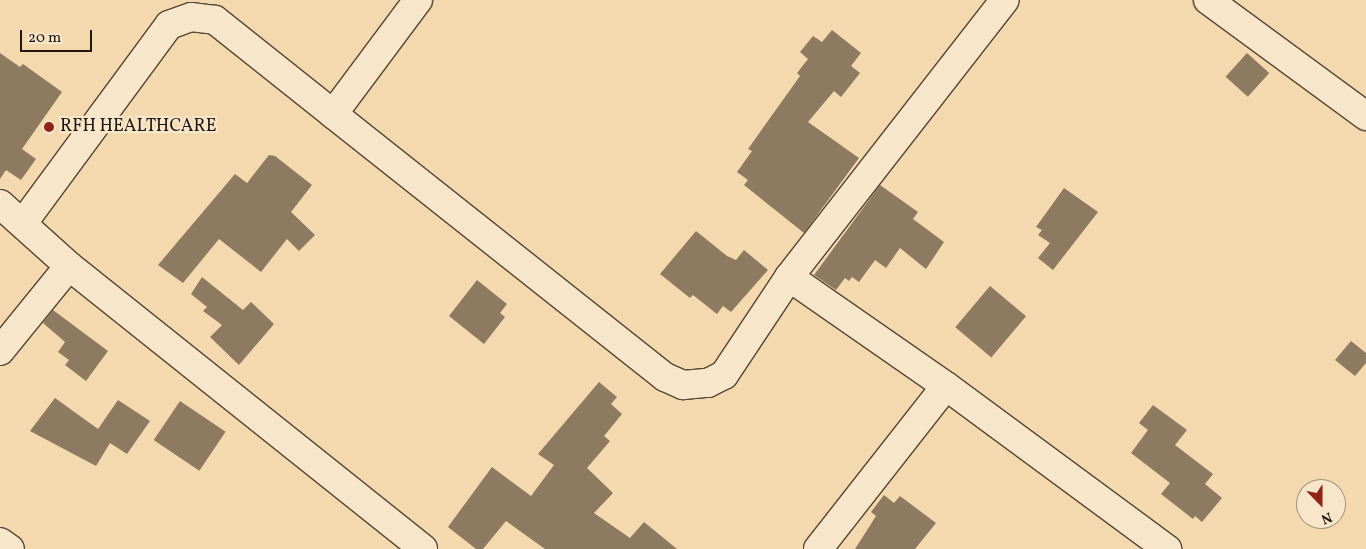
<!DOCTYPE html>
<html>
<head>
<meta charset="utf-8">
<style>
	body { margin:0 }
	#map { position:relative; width:1366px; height:549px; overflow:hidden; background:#f4d8ae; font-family:Vollkorn,serif }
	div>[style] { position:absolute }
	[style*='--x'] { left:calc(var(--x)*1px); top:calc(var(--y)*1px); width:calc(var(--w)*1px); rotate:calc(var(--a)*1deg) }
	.building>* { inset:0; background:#8e7a61; transform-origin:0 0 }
	.roads { filter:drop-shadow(1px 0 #554635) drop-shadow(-1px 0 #554635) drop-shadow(0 1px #554635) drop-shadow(0 -1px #554635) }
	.minor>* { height:28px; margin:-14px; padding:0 14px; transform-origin:14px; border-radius:14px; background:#f8e6ca }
	.dots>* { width:14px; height:14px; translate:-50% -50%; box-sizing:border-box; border:2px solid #f8e6ca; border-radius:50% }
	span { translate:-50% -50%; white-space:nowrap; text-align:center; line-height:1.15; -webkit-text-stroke:4.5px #f8e6ca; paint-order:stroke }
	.poi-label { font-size:18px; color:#20150d }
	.left { translate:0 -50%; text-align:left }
	.north { position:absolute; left:1296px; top:479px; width:50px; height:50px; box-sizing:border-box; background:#f8e6ca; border:1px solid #a2927e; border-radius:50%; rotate:158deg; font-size:14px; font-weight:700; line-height:20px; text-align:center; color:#20150d }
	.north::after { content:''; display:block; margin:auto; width:18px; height:22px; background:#8f2418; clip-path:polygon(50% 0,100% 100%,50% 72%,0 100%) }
	.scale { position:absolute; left:20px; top:30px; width:72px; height:22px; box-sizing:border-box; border:2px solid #20150d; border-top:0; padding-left:6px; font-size:15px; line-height:18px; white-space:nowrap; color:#20150d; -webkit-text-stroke:4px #f8e6ca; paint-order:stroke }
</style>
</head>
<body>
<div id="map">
	<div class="building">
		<i style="clip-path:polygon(832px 30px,861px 53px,851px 66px,860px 73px,841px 97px,834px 91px,808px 122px,859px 158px,804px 233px,744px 185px,748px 180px,737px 172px,752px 151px,748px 149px,800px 76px,797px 73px,808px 59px,800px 52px,813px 36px,822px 42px)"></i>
		<i style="clip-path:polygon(0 53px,20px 67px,23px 64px,62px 92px,22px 149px,36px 159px,21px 180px,6px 170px,0 179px)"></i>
		<i style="left:1247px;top:53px;width:30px;height:32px;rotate:42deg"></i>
		<i style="clip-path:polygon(269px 155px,275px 156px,312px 185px,291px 212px,315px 235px,299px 251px,287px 239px,261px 272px,219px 239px,183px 283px,158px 265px,235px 174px,247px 183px)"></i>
		<i style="clip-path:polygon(880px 185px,918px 212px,913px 219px,944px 242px,926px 269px,900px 248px,886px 268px,875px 260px,859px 282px,852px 277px,849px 281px,845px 278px,836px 290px,814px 275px)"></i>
		<i style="clip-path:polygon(1064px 188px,1098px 212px,1053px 270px,1038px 258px,1050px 243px,1038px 235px,1042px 230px,1036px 227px)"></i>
		<i style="clip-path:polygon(696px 231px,727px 256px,736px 260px,744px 250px,768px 270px,731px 312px,723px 306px,717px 314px,693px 295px,690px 298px,660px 274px)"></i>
		<i style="clip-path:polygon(202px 277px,243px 310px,251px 302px,274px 324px,239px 365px,210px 337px,222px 325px,203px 311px,207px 307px,191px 294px)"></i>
		<i style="clip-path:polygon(477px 280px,507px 304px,500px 313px,505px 317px,484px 344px,449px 316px)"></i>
		<i style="left:990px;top:286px;width:47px;height:54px;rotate:40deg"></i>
		<i style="clip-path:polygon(53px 310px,108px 351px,86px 381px,65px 365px,69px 360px,58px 352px,65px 342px,43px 323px)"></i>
		<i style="clip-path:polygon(1351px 341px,1366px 353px,1366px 363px,1355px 376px,1335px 360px)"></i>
		<i style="clip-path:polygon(599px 382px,617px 397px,611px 404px,622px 414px,604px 436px,610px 441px,587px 468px,613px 493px,594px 513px,630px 538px,644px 522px,677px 549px,545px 549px,506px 521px,483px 549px,476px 549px,448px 527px,492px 467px,531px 496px,554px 465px,538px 454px)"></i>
		<i style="clip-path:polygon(55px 398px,98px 429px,118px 400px,150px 421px,127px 454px,110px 443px,96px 466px,30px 431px)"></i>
		<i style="left:180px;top:401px;width:55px;height:47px;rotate:34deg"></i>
		<i style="clip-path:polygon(1153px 405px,1187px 430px,1175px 445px,1213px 474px,1205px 484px,1222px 498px,1202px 522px,1195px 516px,1193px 519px,1161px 494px,1170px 483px,1131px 453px,1148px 430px,1139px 423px)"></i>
		<i style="clip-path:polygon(884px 495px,894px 503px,900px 496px,936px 523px,915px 549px,855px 549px,876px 516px,871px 512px)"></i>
	</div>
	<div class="roads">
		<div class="minor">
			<i style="--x:418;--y:0;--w:142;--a:126.7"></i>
			<i style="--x:333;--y:114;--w:424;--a:38.4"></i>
			<i style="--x:665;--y:377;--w:20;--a:24"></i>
			<i style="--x:683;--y:385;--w:25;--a:-5"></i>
			<i style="--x:708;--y:383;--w:18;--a:-27"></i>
			<i style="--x:724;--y:375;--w:118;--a:-56.4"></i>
			<i style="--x:789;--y:277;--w:351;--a:-52.1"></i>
			<i style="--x:1208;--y:0;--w:196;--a:36.3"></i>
			<i style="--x:0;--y:204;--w:93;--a:41.9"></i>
			<i style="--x:69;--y:266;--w:453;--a:38.6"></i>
			<i style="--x:23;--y:223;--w:246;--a:-53.6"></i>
			<i style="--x:169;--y:25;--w:23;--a:-20"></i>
			<i style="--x:191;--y:17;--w:24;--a:7"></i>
			<i style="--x:215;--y:20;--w:151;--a:38.5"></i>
			<i style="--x:789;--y:277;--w:191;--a:34.8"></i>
			<i style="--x:946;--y:386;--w:275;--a:36.4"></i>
			<i style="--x:0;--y:351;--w:109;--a:-50.9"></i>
			<i style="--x:0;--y:542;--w:12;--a:35"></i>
			<i style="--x:818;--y:549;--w:207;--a:-51.9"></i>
		</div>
	</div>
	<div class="dots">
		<i style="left:49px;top:127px;background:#8f2418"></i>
	</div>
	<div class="poi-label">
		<span class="left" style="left:60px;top:127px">RFH HEALTHCARE</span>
	</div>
	<div class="north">N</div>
	<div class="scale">20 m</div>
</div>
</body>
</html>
